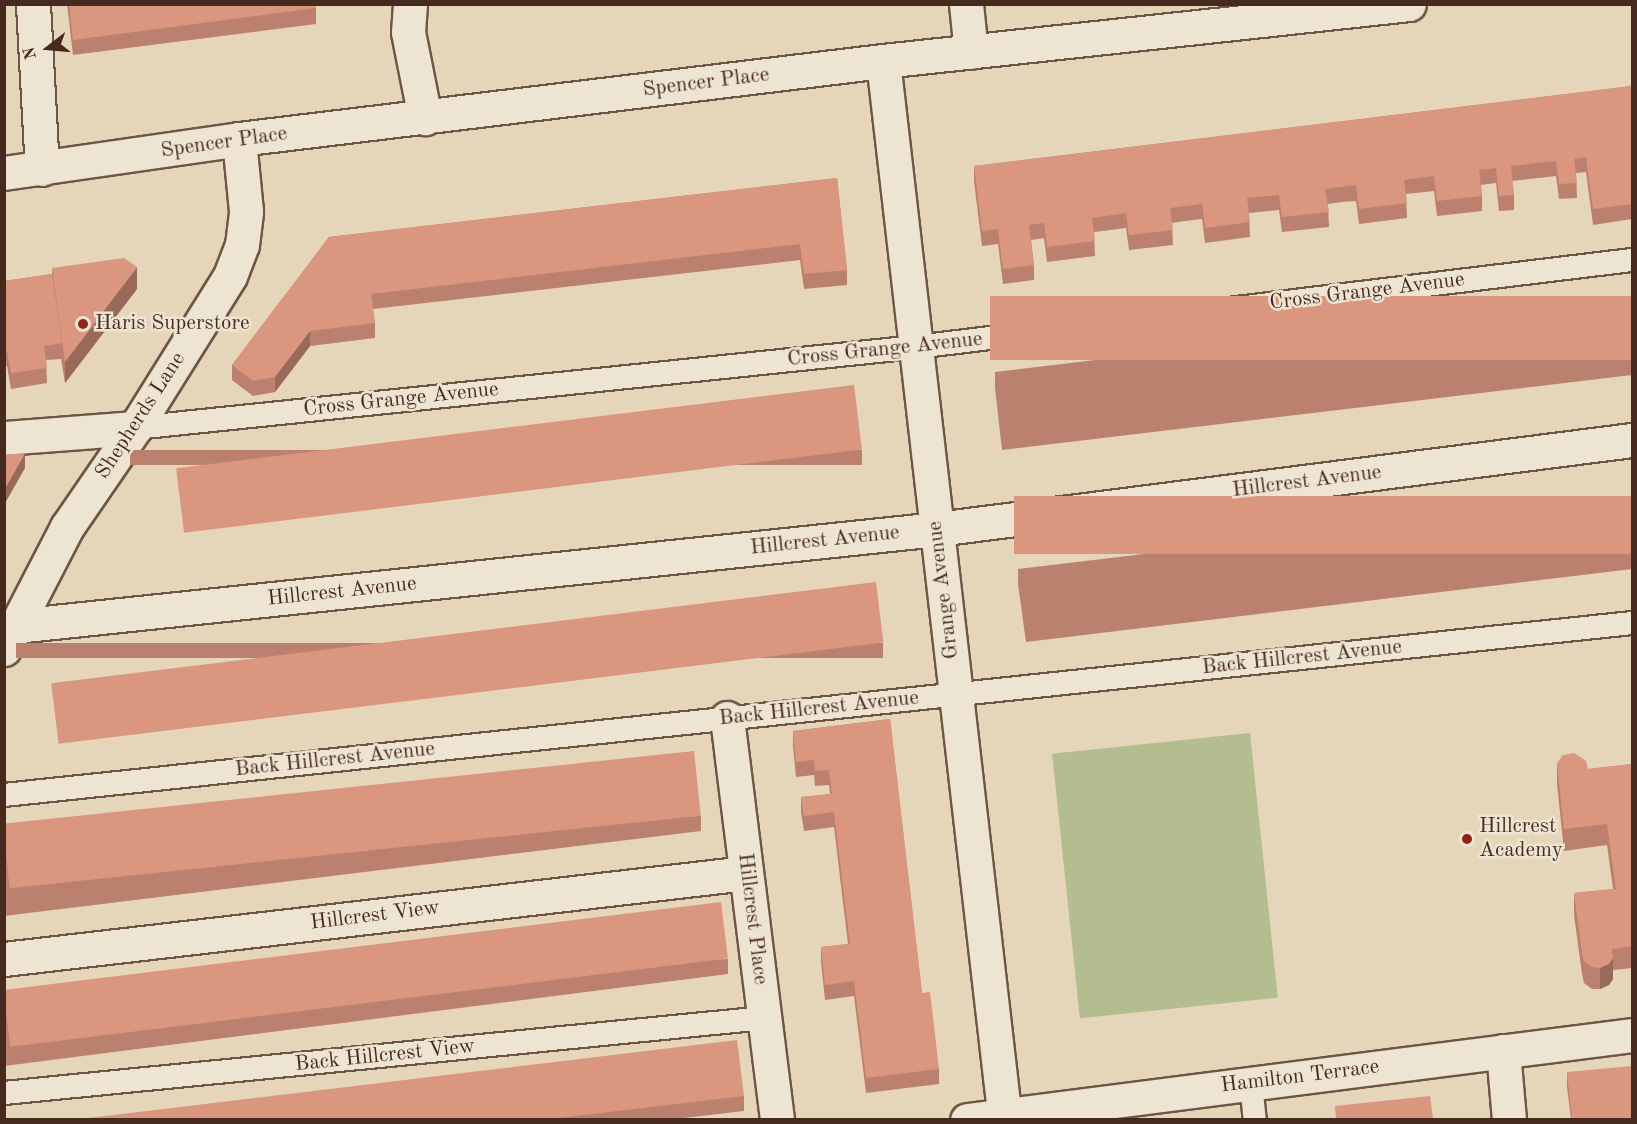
<!DOCTYPE html>
<html>
<head>
<meta charset="utf-8">
<style>
	body { margin:0 }
	#map { position:relative; width:1637px; height:1124px; overflow:hidden; background:#e5d5b9; font-family:"Old Standard TT",serif }
	div>[style] { position:absolute }
	[style*='--x'] { left:calc(var(--x)*1px); top:calc(var(--y)*1px); width:calc(var(--w)*1px); rotate:calc(var(--a)*1deg) }
	.green>* { inset:0; background:#b3bd90; transform-origin:0 0 }
	.roads { filter:drop-shadow(2px 0 #6e5545) drop-shadow(-2px 0 #6e5545) drop-shadow(0 2px #6e5545) drop-shadow(0 -2px #6e5545) }
	.lane>* { height:22px; margin:-11px; padding:0 11px; transform-origin:11px; border-radius:11px; background:#eee4d2 }
	.street>* { height:33px; margin:-16.5px; padding:0 16.5px; transform-origin:16.5px; border-radius:16.5px; background:#eee4d2 }
	.wall>* { inset:0; background:#bc816e; transform-origin:0 0 }
	.shaded-wall>* { inset:0; background:#99695a }
	.building>* { inset:0; background:#db9680; transform-origin:0 0 }
	.dots>* { width:16px; height:16px; translate:-50% -50%; box-sizing:border-box; border:3px solid #eee4d2; border-radius:50% }
	span { translate:-50% -50%; white-space:nowrap; text-align:center; line-height:1.15; -webkit-text-stroke:5px #eee4d2; paint-order:stroke }
	.street-label { font-size:21px; color:#472a1e }
	.poi-label { font-size:21px; color:#472a1e }
	.left { translate:0 -50%; text-align:left }
	.frame { position:absolute; inset:0; border:6px solid #472a1e; pointer-events:none }
	.north { position:absolute; left:18px; top:18px; width:60px; height:60px; -webkit-text-stroke:4px #eee4d2; paint-order:stroke; rotate:254deg; font-size:16px; font-weight:700; line-height:24px; text-align:center; color:#472a1e }
	.north::after { content:''; display:block; margin:auto; width:21px; height:27px; background:#472a1e; clip-path:polygon(50% 0,100% 100%,50% 72%,0 100%) }
</style>
</head>
<body>
<div id="map">
	<div class="green">
		<i style="left:1250px;top:733px;width:266px;height:199px;rotate:84deg"></i>
	</div>
	<div class="roads">
		<div class="lane">
			<i style="--x:135;--y:428;--w:785;--a:-5.92"></i>
			<i style="--x:916;--y:347;--w:721;--a:-6.93"></i>
			<i style="--x:4;--y:795;--w:1637;--a:-6.03"></i>
			<i style="--x:1251;--y:1084;--w:36;--a:84"></i>
			<i style="--x:4;--y:1093;--w:765;--a:-5.63"></i>
		</div>
		<div class="street">
			<i style="--x:33;--y:4;--w:165;--a:86.9"></i>
			<i style="--x:410;--y:4;--w:28;--a:94"></i>
			<i style="--x:408;--y:32;--w:88;--a:78.8"></i>
			<i style="--x:966;--y:4;--w:48;--a:84.1"></i>
			<i style="--x:883;--y:61;--w:1066;--a:83.43"></i>
			<i style="--x:4;--y:173;--w:237;--a:-8.2"></i>
			<i style="--x:239;--y:139;--w:649;--a:-6.91"></i>
			<i style="--x:883;--y:61;--w:529;--a:-6.18"></i>
			<i style="--x:4;--y:438;--w:131;--a:-4.4"></i>
			<i style="--x:16;--y:626;--w:926;--a:-6.01"></i>
			<i style="--x:937;--y:529;--w:701;--a:-7.3"></i>
			<i style="--x:4;--y:649;--w:137;--a:-62.7"></i>
			<i style="--x:67;--y:527;--w:120;--a:-55.5"></i>
			<i style="--x:135;--y:428;--w:179;--a:-58"></i>
			<i style="--x:230;--y:276;--w:33;--a:-69"></i>
			<i style="--x:242;--y:245;--w:34;--a:-83"></i>
			<i style="--x:246;--y:211;--w:72;--a:-95.6"></i>
			<i style="--x:727;--y:718;--w:405;--a:82.9"></i>
			<i style="--x:4;--y:959;--w:747;--a:-6.61"></i>
			<i style="--x:1503;--y:1051;--w:69;--a:85"></i>
			<i style="--x:967;--y:1120;--w:670;--a:-7.28"></i>
		</div>
	</div>
	<div class="wall">
		<i style="clip-path:polygon(67px 4px,316px 4px,316px 24px,73px 55px)"></i>
		<i style="clip-path:polygon(1632px 86px,1632px 219px,1593px 225px,1586px 172px,1576px 173px,1577px 198px,1559px 199px,1556px 176px,1512px 181px,1514px 195px,1514px 210px,1499px 211px,1496px 183px,1481px 185px,1482px 196px,1482px 211px,1437px 216px,1434px 191px,1406px 194px,1407px 218px,1359px 224px,1356px 201px,1341px 202px,1328px 204px,1329px 227px,1282px 232px,1279px 210px,1249px 213px,1250px 237px,1205px 243px,1202px 219px,1185px 221px,1172px 223px,1173px 245px,1129px 250px,1126px 228px,1094px 232px,1095px 256px,1047px 262px,1044px 238px,1031px 240px,1034px 265px,1034px 280px,1003px 284px,998px 244px,982px 246px,974px 181px,974px 166px)"></i>
		<i style="clip-path:polygon(837px 178px,847px 270px,847px 285px,804px 289px,800px 260px,373px 309px,375px 323px,375px 338px,310px 346px,275px 392px,253px 396px,232px 380px,232px 365px,329px 237px)"></i>
		<i style="clip-path:polygon(52px 268px,137px 289px,65px 383px,61px 359px,46px 360px,47px 383px,11px 389px,7px 366px,4px 366px,4px 281px,52px 274px)"></i>
		<i style="clip-path:polygon(1632px 296px,1632px 375px,1002px 450px,995px 388px,995px 372px)"></i>
		<i style="left:862px;top:450px;width:15px;height:732px;rotate:90deg"></i>
		<i style="clip-path:polygon(1632px 496px,1632px 569px,1026px 642px,1018px 584px,1018px 569px)"></i>
		<i style="left:883px;top:643px;width:15px;height:867px;rotate:90deg"></i>
		<i style="clip-path:polygon(890px 719px,922px 993px,939px 1069px,939px 1084px,866px 1093px,854px 996px,825px 1000px,821px 962px,821px 947px,848px 944px,834px 827px,804px 831px,801px 812px,801px 797px,830px 794px,829px 785px,815px 786px,814px 775px,796px 777px,793px 746px,793px 731px)"></i>
		<i style="clip-path:polygon(1557px 763px,1588px 769px,1632px 764px,1632px 968px,1613px 970px,1613px 979px,1609px 985px,1600px 989px,1592px 989px,1584px 983px,1582px 974px,1574px 915px,1574px 893px,1613px 889px,1607px 845px,1564px 851px,1557px 784px)"></i>
		<i style="clip-path:polygon(701px 816px,701px 831px,4px 916px,4px 835px)"></i>
		<i style="clip-path:polygon(728px 959px,728px 974px,4px 1066px,4px 993px)"></i>
		<i style="clip-path:polygon(1567px 1072px,1632px 1119px,1571px 1119px,1567px 1087px)"></i>
		<i style="clip-path:polygon(744px 1096px,744px 1111px,676px 1119px,80px 1119px)"></i>
	</div>
	<div class="shaded-wall">
		<i style="clip-path:polygon(137px 267px,137px 289px,65px 383px,65px 362px)"></i>
		<i style="clip-path:polygon(310px 331px,310px 346px,275px 392px,275px 377px)"></i>
		<i style="clip-path:polygon(25px 453px,25px 468px,4px 505px,4px 490px)"></i>
		<i style="clip-path:polygon(1613px 958px,1613px 979px,1609px 985px,1600px 989px,1600px 968px)"></i>
	</div>
	<div class="building">
		<i style="clip-path:polygon(69px 4px,316px 4px,316px 8px,73px 40px)"></i>
		<i style="clip-path:polygon(1632px 86px,1632px 204px,1593px 209px,1586px 157px,1574px 159px,1577px 183px,1559px 184px,1556px 161px,1511px 166px,1514px 195px,1499px 196px,1496px 168px,1479px 170px,1482px 196px,1437px 201px,1434px 176px,1404px 180px,1407px 203px,1359px 209px,1356px 185px,1325px 189px,1329px 212px,1282px 217px,1279px 195px,1247px 198px,1250px 222px,1228px 225px,1205px 228px,1202px 204px,1185px 206px,1170px 208px,1173px 230px,1129px 235px,1126px 213px,1092px 218px,1095px 241px,1047px 247px,1044px 223px,1029px 225px,1034px 265px,1003px 269px,998px 229px,982px 231px,974px 166px)"></i>
		<i style="clip-path:polygon(837px 178px,847px 270px,804px 274px,800px 244px,371px 294px,375px 323px,310px 331px,275px 377px,253px 381px,232px 365px,329px 237px)"></i>
		<i style="clip-path:polygon(124px 258px,137px 267px,65px 362px,52px 268px)"></i>
		<i style="clip-path:polygon(52px 274px,62px 343px,44px 346px,47px 368px,11px 373px,7px 351px,4px 351px,4px 281px)"></i>
		<i style="left:1632px;top:296px;width:64px;height:642px;rotate:90deg"></i>
		<i style="left:854px;top:385px;width:65px;height:683px;rotate:83deg"></i>
		<i style="clip-path:polygon(25px 453px,4px 490px,4px 455px)"></i>
		<i style="left:1632px;top:496px;width:58px;height:618px;rotate:90deg"></i>
		<i style="left:876px;top:582px;width:61px;height:831px;rotate:83deg"></i>
		<i style="clip-path:polygon(890px 719px,922px 993px,930px 992px,939px 1069px,866px 1078px,854px 981px,825px 985px,821px 947px,850px 944px,834px 812px,804px 816px,801px 797px,832px 794px,829px 770px,815px 771px,814px 760px,796px 762px,793px 731px)"></i>
		<i style="left:694px;top:751px;width:65px;height:695px;rotate:84deg"></i>
		<i style="clip-path:polygon(1574px 753px,1586px 761px,1588px 769px,1632px 764px,1632px 946px,1612px 949px,1613px 958px,1609px 964px,1600px 968px,1592px 967px,1584px 961px,1582px 953px,1574px 893px,1616px 889px,1607px 824px,1564px 829px,1557px 763px,1563px 755px)"></i>
		<i style="left:721px;top:902px;width:57px;height:723px;rotate:83deg"></i>
		<i style="clip-path:polygon(737px 1040px,744px 1096px,551px 1119px,80px 1119px)"></i>
		<i style="clip-path:polygon(1632px 1066px,1632px 1119px,1572px 1119px,1567px 1072px)"></i>
		<i style="clip-path:polygon(1430px 1096px,1433px 1119px,1336px 1119px,1335px 1106px)"></i>
	</div>
	<div class="dots">
		<i style="left:83px;top:324px;background:#8f2418"></i>
		<i style="left:1467px;top:839px;background:#8f2418"></i>
	</div>
	<div class="street-label">
		<span style="left:706px;top:83px;rotate:-7deg">Spencer Place</span>
		<span style="left:224px;top:143px;rotate:-8deg">Spencer Place</span>
		<span style="left:1367px;top:292px;rotate:-7deg">Cross Grange Avenue</span>
		<span style="left:885px;top:350px;rotate:-6deg">Cross Grange Avenue</span>
		<span style="left:401px;top:400px;rotate:-6deg">Cross Grange Avenue</span>
		<span style="left:141px;top:416px;rotate:-57deg">Shepherds Lane</span>
		<span style="left:1307px;top:482px;rotate:-7deg">Hillcrest Avenue</span>
		<span style="left:825px;top:541px;rotate:-6deg">Hillcrest Avenue</span>
		<span style="left:944px;top:590px;rotate:-97deg">Grange Avenue</span>
		<span style="left:342px;top:592px;rotate:-6deg">Hillcrest Avenue</span>
		<span style="left:1302px;top:658px;rotate:-6deg">Back Hillcrest Avenue</span>
		<span style="left:819px;top:709px;rotate:-6deg">Back Hillcrest Avenue</span>
		<span style="left:335px;top:760px;rotate:-6deg">Back Hillcrest Avenue</span>
		<span style="left:375px;top:916px;rotate:-7deg">Hillcrest View</span>
		<span style="left:752px;top:919px;rotate:83deg">Hillcrest Place</span>
		<span style="left:385px;top:1056px;rotate:-6deg">Back Hillcrest View</span>
		<span style="left:1300px;top:1077px;rotate:-7deg">Hamilton Terrace</span>
	</div>
	<div class="poi-label">
		<span class="left" style="left:95px;top:324px">Haris Superstore</span>
		<span class="left" style="left:1479px;top:839px">Hillcrest<br>Academy</span>
	</div>
	<div class="frame"></div>
	<div class="north">N</div>
</div>
</body>
</html>
